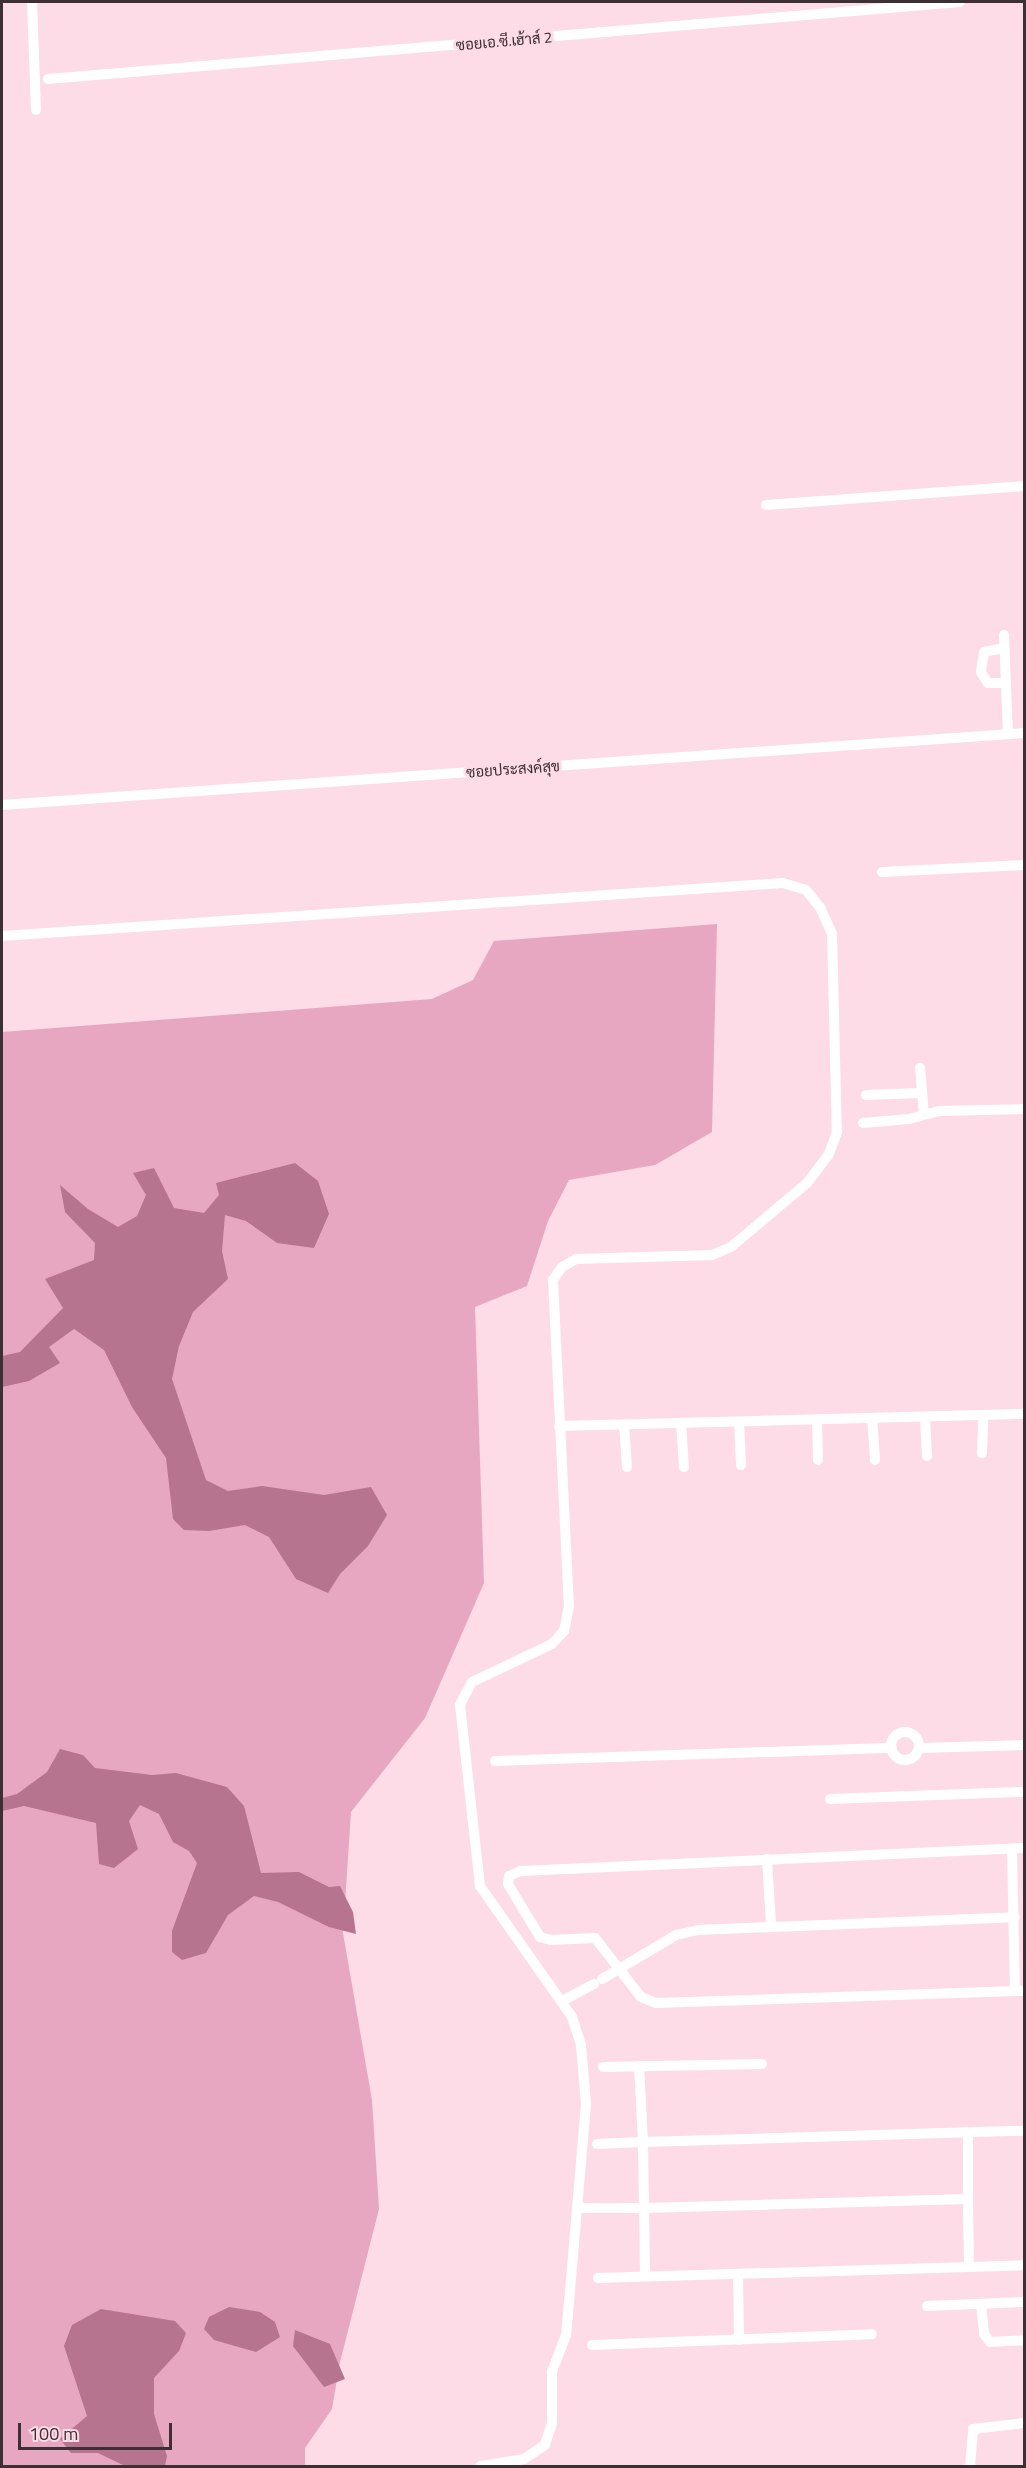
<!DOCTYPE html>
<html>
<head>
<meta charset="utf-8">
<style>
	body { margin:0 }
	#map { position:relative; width:1026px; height:2468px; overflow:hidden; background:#fddbe7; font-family:"Titillium Web",Sarabun,sans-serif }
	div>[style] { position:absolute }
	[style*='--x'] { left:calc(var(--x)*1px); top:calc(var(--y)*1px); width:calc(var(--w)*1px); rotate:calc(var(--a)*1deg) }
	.green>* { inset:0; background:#e7a7c0 }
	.water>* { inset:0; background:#b6748f }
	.minor>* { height:10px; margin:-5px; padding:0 5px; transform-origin:5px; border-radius:5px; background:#fff }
	.minor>.ring { margin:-5px; padding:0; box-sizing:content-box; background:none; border:10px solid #fff; border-radius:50% }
	span { translate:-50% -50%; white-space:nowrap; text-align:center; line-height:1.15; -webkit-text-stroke:6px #fddbe7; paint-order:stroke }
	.street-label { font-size:15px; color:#3d3035 }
	.frame { position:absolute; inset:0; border:3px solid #3d3035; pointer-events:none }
	.scale { position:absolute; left:18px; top:2423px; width:154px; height:27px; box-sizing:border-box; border:3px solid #3d3035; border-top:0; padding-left:8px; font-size:18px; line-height:21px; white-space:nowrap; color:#3d3035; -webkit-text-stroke:4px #fddbe7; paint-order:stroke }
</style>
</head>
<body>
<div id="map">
	<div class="green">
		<i style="clip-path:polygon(717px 924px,712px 1132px,655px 1165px,569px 1180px,548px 1221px,527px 1286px,475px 1307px,484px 1583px,425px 1718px,351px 1812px,343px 1933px,372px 2100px,379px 2209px,340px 2362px,332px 2409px,305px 2448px,305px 2466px,2px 2466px,2px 1032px,432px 999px,473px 980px,494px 941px)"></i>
	</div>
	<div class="water">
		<i style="clip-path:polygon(295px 1163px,318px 1181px,329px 1214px,314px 1248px,277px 1243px,246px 1221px,225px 1215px,222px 1251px,228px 1279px,193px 1312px,179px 1346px,172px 1379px,206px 1480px,228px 1491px,262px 1486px,324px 1495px,371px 1487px,387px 1515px,368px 1546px,340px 1574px,328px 1593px,296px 1579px,269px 1537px,245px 1525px,209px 1531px,184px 1530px,173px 1519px,166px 1458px,132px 1407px,104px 1350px,74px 1329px,49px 1347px,60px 1363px,29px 1381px,2px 1387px,2px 1356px,20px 1352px,63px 1308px,45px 1279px,94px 1260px,95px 1243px,65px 1212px,60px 1185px,88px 1209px,118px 1227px,137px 1216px,146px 1195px,133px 1173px,154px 1168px,174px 1208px,204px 1213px,219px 1195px,216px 1183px)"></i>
		<i style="clip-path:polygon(60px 1749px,83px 1755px,95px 1768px,152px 1775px,176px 1773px,227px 1787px,244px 1806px,261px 1873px,299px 1872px,329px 1887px,340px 1886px,353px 1912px,356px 1934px,329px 1927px,278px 1902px,254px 1896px,228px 1915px,206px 1953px,182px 1960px,172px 1952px,172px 1931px,197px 1863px,189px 1851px,173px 1842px,159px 1814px,140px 1805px,129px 1821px,138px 1849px,114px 1868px,99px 1864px,96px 1823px,24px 1806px,2px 1811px,2px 1798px,17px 1794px,47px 1772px)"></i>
		<i style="clip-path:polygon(229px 2307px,260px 2312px,275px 2322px,280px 2337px,256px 2352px,214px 2340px,204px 2329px,209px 2317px)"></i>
		<i style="clip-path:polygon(101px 2309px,175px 2321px,186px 2333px,179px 2351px,154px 2378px,154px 2414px,167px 2456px,165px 2466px,125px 2466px,98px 2453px,71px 2453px,60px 2439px,87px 2416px,64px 2346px,72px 2325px)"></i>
		<i style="clip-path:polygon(295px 2330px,330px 2344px,345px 2379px,324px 2387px,293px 2346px)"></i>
	</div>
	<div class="minor">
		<i style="--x:32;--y:2;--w:108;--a:87.9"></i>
		<i style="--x:48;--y:79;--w:915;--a:-4.83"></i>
		<i style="--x:766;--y:505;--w:259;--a:-4.2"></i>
		<i style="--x:1004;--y:635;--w:99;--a:87.7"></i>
		<i style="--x:1004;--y:648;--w:20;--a:169"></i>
		<i style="--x:984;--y:652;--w:20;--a:99"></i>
		<i style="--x:981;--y:672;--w:13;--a:58"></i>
		<i style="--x:988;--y:683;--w:18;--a:0"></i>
		<i style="--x:2;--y:805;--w:1025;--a:-4.03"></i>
		<i style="--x:882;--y:872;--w:142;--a:-2.8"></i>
		<i style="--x:2;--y:936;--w:783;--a:-3.88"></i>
		<i style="--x:783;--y:883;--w:24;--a:17"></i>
		<i style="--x:806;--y:890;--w:22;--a:51"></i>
		<i style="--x:820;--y:907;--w:30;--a:66"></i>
		<i style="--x:832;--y:934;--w:198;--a:88.6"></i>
		<i style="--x:837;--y:1132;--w:23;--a:110"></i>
		<i style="--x:829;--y:1154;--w:36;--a:127"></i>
		<i style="--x:807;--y:1183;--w:99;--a:139.9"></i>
		<i style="--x:731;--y:1247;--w:21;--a:157"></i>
		<i style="--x:712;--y:1255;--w:136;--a:178.3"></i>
		<i style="--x:576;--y:1259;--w:16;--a:150"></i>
		<i style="--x:562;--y:1267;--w:16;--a:125"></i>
		<i style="--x:553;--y:1280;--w:326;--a:87.2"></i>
		<i style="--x:569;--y:1606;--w:25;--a:101"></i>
		<i style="--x:564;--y:1631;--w:18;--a:133"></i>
		<i style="--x:552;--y:1644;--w:89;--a:154.6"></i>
		<i style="--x:472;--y:1682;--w:26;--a:118"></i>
		<i style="--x:460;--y:1705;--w:182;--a:83.7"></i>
		<i style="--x:480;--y:1886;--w:160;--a:54.9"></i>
		<i style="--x:572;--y:2017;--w:29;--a:72"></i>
		<i style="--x:581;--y:2045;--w:59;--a:85.2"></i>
		<i style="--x:586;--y:2104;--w:232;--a:94.9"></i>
		<i style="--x:566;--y:2335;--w:40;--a:111"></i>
		<i style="--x:552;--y:2372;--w:51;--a:90"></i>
		<i style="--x:552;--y:2423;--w:23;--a:108"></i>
		<i style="--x:545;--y:2445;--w:25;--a:146"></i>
		<i style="--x:524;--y:2459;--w:44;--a:170.8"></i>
		<i style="--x:920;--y:1068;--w:46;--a:85"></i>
		<i style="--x:866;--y:1095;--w:56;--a:-2"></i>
		<i style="--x:863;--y:1123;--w:46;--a:-5"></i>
		<i style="--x:909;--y:1119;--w:31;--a:-15"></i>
		<i style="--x:939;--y:1111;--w:85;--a:-1.3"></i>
		<i style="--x:925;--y:1417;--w:39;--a:87"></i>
		<i style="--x:872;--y:1418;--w:42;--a:85.9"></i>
		<i style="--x:817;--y:1420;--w:40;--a:88.6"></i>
		<i style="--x:739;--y:1422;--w:43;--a:87.3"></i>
		<i style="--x:681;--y:1423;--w:44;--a:86.1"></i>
		<i style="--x:624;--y:1425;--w:42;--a:85.9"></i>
		<i style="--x:559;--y:1426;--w:465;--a:-1.5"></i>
		<i style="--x:982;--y:1453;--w:38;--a:-88"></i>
		<i class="ring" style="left:891px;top:1732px;width:18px;height:18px"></i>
		<i style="--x:919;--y:1748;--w:105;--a:-1.6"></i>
		<i style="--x:495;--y:1761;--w:397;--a:-1.9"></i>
		<i style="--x:830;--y:1799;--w:194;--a:-2.1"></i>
		<i style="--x:1024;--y:1848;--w:504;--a:177.38"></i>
		<i style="--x:521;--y:1871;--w:13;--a:157"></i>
		<i style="--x:509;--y:1876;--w:8;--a:97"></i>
		<i style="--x:508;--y:1884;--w:62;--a:58.9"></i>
		<i style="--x:540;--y:1937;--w:11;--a:15"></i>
		<i style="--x:551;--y:1940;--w:44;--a:-2.6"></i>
		<i style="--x:595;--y:1938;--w:75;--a:52.1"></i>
		<i style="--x:641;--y:1997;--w:16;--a:22"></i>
		<i style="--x:656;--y:2003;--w:368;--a:-1.9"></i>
		<i style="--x:1012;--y:1849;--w:142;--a:88.8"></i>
		<i style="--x:767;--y:1859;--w:66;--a:86.5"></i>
		<i style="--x:602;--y:1979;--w:86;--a:-30.7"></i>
		<i style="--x:676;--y:1935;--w:22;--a:-13"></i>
		<i style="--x:697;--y:1930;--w:318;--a:-2.3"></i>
		<i style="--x:562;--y:2001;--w:36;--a:-28"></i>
		<i style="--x:603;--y:2067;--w:159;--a:-1.1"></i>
		<i style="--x:597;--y:2144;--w:46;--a:-2.5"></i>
		<i style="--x:643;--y:2142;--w:76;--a:-93"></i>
		<i style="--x:968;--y:2199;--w:68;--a:89.2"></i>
		<i style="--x:578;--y:2208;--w:66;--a:0"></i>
		<i style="--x:644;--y:2208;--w:66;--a:-90.9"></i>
		<i style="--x:643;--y:2142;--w:381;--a:-1.7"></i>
		<i style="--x:738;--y:2274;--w:66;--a:89.1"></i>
		<i style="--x:645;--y:2276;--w:68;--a:-90.8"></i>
		<i style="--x:644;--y:2208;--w:324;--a:-1.6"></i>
		<i style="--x:968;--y:2199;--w:66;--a:-90"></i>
		<i style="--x:598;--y:2278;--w:426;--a:-1.7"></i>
		<i style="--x:981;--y:2304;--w:30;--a:84"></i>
		<i style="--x:984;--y:2334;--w:10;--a:53"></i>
		<i style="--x:990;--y:2342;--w:34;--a:-3"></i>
		<i style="--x:927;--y:2306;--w:97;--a:-2.4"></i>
		<i style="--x:592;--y:2345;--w:280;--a:-2.2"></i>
		<i style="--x:970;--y:2466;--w:37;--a:-85"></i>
		<i style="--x:973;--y:2429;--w:51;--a:-6.7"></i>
	</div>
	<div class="street-label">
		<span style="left:504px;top:41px;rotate:-5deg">ซอยเอ.ซี.เฮ้าส์ 2</span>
		<span style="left:513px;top:769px;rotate:-4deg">ซอยประสงค์สุข</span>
	</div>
	<div class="frame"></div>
	<div class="scale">100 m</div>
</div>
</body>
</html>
